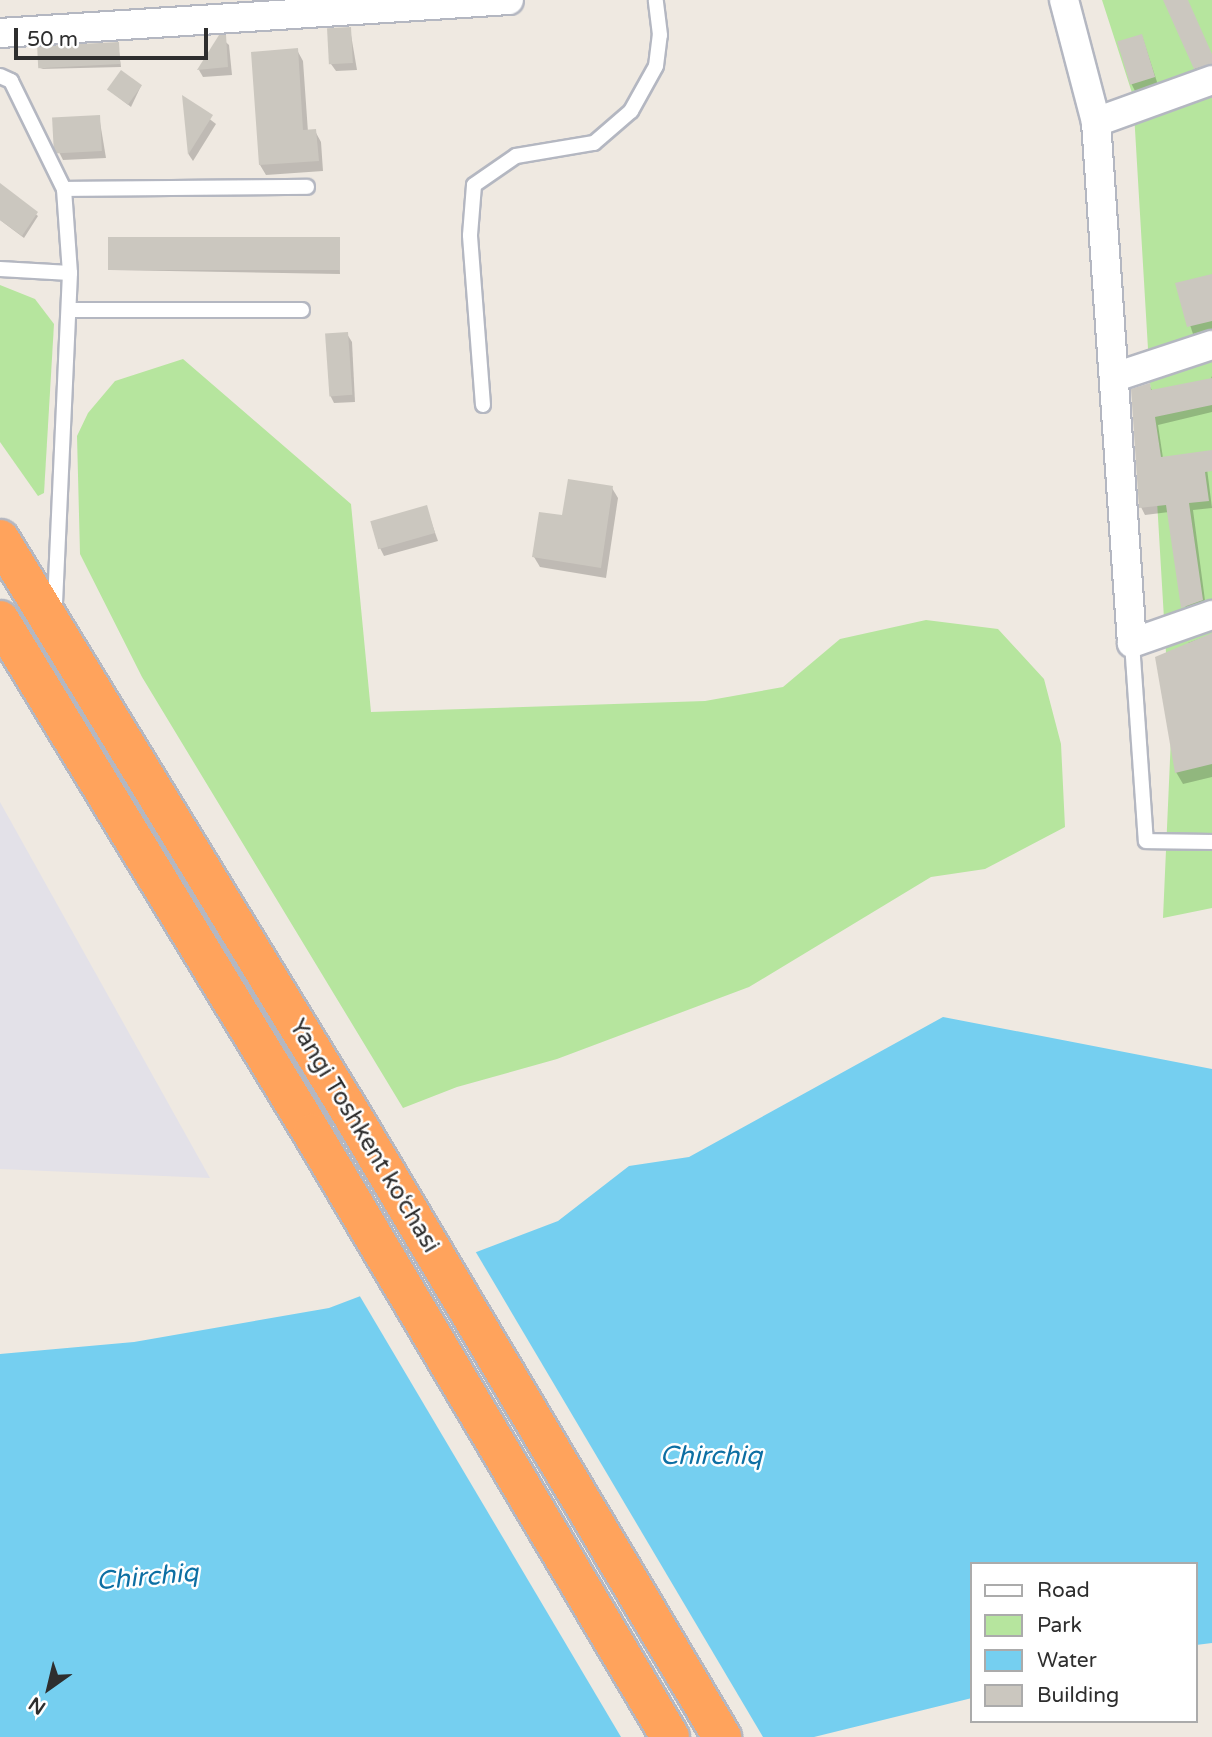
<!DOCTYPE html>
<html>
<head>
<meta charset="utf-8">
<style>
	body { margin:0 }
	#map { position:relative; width:1212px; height:1737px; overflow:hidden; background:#efe9e1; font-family:"Varela Round",sans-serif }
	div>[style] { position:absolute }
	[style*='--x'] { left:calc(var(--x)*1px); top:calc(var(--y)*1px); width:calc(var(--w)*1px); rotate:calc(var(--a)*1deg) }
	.industrial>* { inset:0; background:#e3e1e8 }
	.green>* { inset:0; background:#b6e59e }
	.water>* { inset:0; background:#75cff0 }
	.pier>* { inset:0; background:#efe9e1 }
	.shadow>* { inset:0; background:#0003 }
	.building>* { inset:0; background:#cbc7bf; transform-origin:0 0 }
	.roads { filter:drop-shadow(2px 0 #b4b7c1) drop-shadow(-2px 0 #b4b7c1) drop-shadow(0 2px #b4b7c1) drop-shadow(0 -2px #b4b7c1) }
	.lane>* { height:14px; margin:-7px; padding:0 7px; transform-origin:7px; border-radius:7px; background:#fff }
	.street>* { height:28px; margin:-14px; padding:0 14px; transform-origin:14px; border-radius:14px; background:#fff }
	.highway>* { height:38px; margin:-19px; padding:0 19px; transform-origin:19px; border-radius:19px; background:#ffa35c }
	span { translate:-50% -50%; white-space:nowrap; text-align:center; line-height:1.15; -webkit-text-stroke:5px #fff; paint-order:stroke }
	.street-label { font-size:24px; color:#2e2e2e }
	.water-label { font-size:26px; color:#0d6fa3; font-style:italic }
	.legend { position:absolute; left:970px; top:1562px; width:228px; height:161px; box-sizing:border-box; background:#fff; border:2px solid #ababab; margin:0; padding:9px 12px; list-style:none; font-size:21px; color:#2e2e2e }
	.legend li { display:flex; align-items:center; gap:14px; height:35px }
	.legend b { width:35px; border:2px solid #ababab }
	.north { position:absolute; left:14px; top:1653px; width:70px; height:70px; -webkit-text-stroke:5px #fff; paint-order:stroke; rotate:214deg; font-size:19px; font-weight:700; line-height:28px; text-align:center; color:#2e2e2e }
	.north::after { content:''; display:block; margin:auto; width:24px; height:32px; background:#2e2e2e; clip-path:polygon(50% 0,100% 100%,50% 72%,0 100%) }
	.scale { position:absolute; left:14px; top:28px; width:194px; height:32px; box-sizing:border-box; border:4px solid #2e2e2e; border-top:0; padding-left:9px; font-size:21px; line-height:24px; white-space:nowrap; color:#2e2e2e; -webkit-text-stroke:5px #fff; paint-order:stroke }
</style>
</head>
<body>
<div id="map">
	<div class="industrial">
		<i style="clip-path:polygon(0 802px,210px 1178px,0 1169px)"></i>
	</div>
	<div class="green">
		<i style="clip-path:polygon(1102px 0,1212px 0,1212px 908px,1163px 918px,1171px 737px,1133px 96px)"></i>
		<i style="clip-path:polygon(0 285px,35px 299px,54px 324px,44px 493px,38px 496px,0 442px)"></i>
		<i style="clip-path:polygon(183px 359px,351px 504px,371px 712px,705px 701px,783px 687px,840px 639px,926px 620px,998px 629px,1044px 679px,1061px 744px,1065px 827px,985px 869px,931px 877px,749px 987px,557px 1059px,457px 1087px,403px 1108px,142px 677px,80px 554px,77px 436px,88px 413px,115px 381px)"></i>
	</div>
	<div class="water">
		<i style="clip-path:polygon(943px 1017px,1212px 1069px,1212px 1643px,1196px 1645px,1196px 1564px,972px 1564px,972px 1698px,814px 1737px,0 1737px,0 1354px,134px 1342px,329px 1308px,558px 1221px,629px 1166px,689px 1157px)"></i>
	</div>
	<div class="pier">
		<i style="clip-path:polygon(474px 1249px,763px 1737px,621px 1737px,358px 1293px)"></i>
	</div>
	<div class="shadow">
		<i style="clip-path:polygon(350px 29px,357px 70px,336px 71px,331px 64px)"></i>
		<i style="clip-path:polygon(1142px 36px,1158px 85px,1135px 91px,1131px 83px)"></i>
		<i style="clip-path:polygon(220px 37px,229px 45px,232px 75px,203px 77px,199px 70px)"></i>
		<i style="clip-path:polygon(118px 44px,121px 67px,40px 69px)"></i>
		<i style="clip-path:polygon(297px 50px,303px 61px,308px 132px,315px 131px,321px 142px,323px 171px,266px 175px,260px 165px)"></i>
		<i style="clip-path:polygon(1212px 55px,1212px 74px,1200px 76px,1195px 68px)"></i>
		<i style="clip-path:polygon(141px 86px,131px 107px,109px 90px)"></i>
		<i style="clip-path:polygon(184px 99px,216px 124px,193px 161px,189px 155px)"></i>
		<i style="clip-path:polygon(99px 116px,106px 158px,63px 160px,59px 152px)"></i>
		<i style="clip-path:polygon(0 185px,38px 216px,24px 238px,0 220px)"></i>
		<i style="clip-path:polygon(339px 240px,340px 274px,110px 270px)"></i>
		<i style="clip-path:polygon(1177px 285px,1212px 300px,1212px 329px,1193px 334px)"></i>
		<i style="clip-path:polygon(347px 334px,352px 342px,355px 402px,334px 403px,330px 395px)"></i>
		<i style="clip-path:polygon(1212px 376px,1212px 412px,1158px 425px,1163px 458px,1206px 461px,1212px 508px,1193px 510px,1206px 608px,1187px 615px,1169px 512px,1145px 515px,1141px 507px,1149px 385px,1153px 392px,1210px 381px)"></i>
		<i style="clip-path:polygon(612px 488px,618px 498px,606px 578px,540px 567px,534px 557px,563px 517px)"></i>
		<i style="clip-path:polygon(426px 507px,438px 541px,384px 556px,380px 548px)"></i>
		<i style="clip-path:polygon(1212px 634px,1212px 777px,1183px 784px,1176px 772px,1188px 643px)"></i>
	</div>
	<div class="building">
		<i style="clip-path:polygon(1163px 0,1188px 0,1212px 54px,1212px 64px,1194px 69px)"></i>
		<i style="left:351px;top:27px;width:36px;height:24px;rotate:87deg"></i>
		<i style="left:1142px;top:34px;width:45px;height:26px;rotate:73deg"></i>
		<i style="clip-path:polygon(219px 35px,226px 35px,228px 67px,197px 70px)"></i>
		<i style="left:119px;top:42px;width:22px;height:82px;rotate:87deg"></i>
		<i style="clip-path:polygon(298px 48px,303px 130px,316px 129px,319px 161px,259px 165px,251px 52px)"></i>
		<i style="left:121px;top:70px;width:26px;height:24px;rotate:36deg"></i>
		<i style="clip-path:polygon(182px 95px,213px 115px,188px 155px)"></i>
		<i style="left:100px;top:115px;width:36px;height:48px;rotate:87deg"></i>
		<i style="clip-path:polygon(0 183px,38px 212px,22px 236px,0 220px)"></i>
		<i style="left:108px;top:237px;width:232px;height:33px"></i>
		<i style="clip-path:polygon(1212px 274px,1212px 321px,1187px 327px,1175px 283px)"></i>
		<i style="left:348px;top:332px;width:63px;height:23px;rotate:86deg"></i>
		<i style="clip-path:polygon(1212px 378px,1212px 405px,1155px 417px,1161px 457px,1212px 450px,1212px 471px,1205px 472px,1209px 501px,1189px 503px,1203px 600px,1181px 608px,1166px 505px,1139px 508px,1131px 389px,1150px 383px,1151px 390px)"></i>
		<i style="clip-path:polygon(568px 479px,613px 486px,601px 568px,532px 557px,539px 512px,562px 515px)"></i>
		<i style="left:427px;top:505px;width:29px;height:59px;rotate:74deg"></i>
		<i style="clip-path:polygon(1212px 633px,1212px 764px,1175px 773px,1155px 657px)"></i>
	</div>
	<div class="roads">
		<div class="lane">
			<i style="--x:0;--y:76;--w:12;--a:24"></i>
			<i style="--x:11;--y:81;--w:120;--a:63.9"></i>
			<i style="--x:0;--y:269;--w:70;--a:3.3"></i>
			<i style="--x:70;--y:273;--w:336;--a:92.6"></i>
			<i style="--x:70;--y:273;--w:84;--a:-94.1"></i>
			<i style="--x:64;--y:189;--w:243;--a:-0.5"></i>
			<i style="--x:70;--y:310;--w:232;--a:0"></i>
			<i style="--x:483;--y:405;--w:170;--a:-94.4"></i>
			<i style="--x:470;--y:235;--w:50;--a:-85.4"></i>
			<i style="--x:474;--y:185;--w:51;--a:-34.6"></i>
			<i style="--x:516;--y:156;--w:79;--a:-9.5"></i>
			<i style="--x:594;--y:143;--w:49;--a:-40.9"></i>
			<i style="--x:631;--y:111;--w:51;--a:-60.9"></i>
			<i style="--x:656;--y:66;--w:31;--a:-83"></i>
			<i style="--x:660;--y:35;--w:35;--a:-97"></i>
			<i style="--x:1132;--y:643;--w:198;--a:86"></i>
			<i style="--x:1146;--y:841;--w:66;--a:0.9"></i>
		</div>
		<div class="street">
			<i style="--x:1064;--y:0;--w:126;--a:75.3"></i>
			<i style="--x:1096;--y:122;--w:522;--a:86.05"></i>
			<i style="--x:1132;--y:643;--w:85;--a:-19.3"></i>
			<i style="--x:0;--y:33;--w:510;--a:-3.71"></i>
			<i style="--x:1096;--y:122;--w:123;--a:-19.9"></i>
			<i style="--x:1115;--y:377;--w:102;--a:-18.3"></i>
		</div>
		<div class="highway">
			<i style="--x:0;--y:539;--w:669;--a:58.57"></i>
			<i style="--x:349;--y:1110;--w:730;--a:59.25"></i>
			<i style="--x:0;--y:620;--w:600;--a:58.69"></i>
			<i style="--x:312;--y:1133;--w:702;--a:59.34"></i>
		</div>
	</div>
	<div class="street-label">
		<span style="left:364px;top:1136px;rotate:59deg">Yangi Toshkent ko‘chasi</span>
	</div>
	<div class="water-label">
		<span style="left:711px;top:1456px">Chirchiq</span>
		<span style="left:147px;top:1577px;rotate:-5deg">Chirchiq</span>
	</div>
	<ul class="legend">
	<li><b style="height:9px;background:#fff"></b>Road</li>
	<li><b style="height:19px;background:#b6e59e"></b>Park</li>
	<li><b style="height:19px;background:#75cff0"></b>Water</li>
	<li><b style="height:19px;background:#cbc7bf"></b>Building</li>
	</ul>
	<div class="north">N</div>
	<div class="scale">50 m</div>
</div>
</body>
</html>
